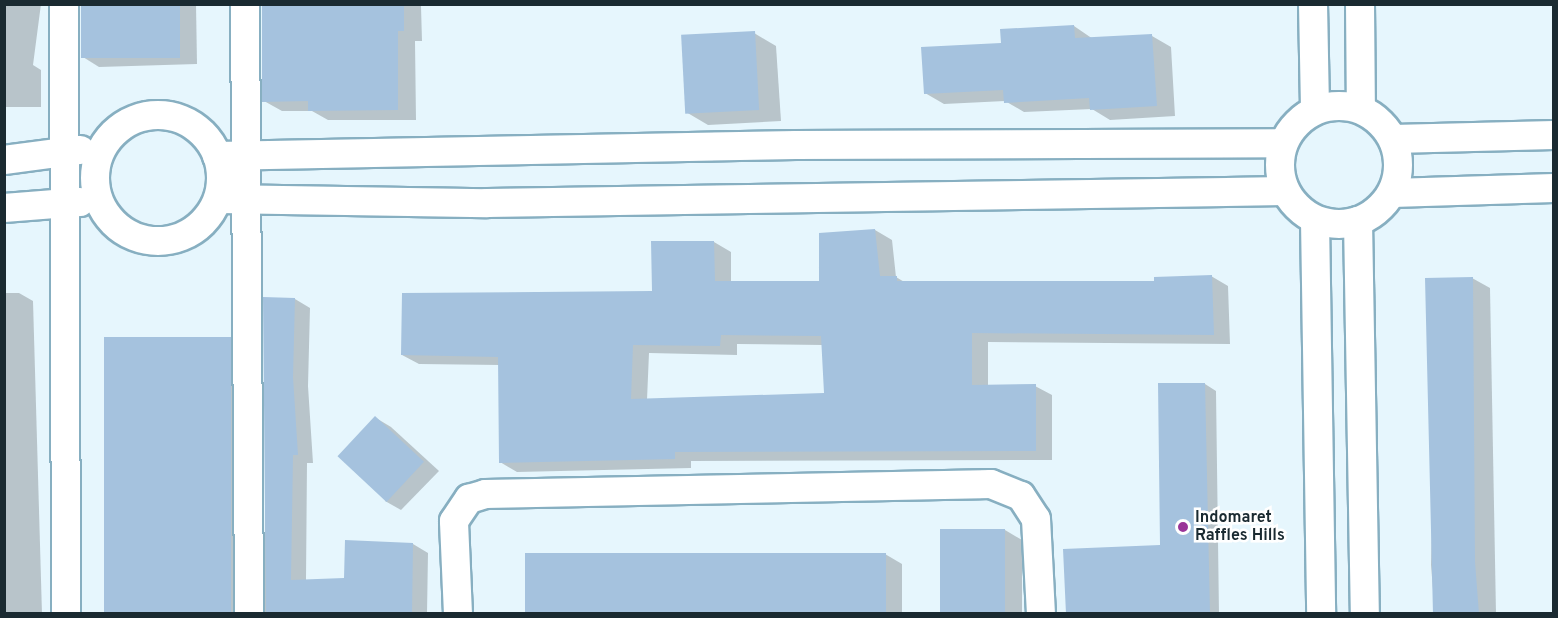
<!DOCTYPE html>
<html>
<head>
<meta charset="utf-8">
<style>
	body { margin:0 }
	#map { position:relative; width:1558px; height:618px; overflow:hidden; background:#e6f6fd; font-family:Overpass,sans-serif }
	div>[style] { position:absolute }
	[style*='--x'] { left:calc(var(--x)*1px); top:calc(var(--y)*1px); width:calc(var(--w)*1px); rotate:calc(var(--a)*1deg) }
	.shadow>* { inset:0; background:#0003 }
	.building>* { inset:0; background:#a5c2de; transform-origin:0 0 }
	.roads { filter:drop-shadow(2px 0 #87afc1) drop-shadow(-2px 0 #87afc1) drop-shadow(0 2px #87afc1) drop-shadow(0 -2px #87afc1) }
	.minor>* { height:28px; margin:-14px; padding:0 14px; transform-origin:14px; border-radius:14px; background:#fff }
	.minor>.ring { margin:-14px; padding:0; box-sizing:content-box; background:none; border:28px solid #fff; border-radius:50% }
	.dots>* { width:16px; height:16px; translate:-50% -50%; box-sizing:border-box; border:3px solid #fff; border-radius:50% }
	span { translate:-50% -50%; white-space:nowrap; text-align:center; line-height:1.15; -webkit-text-stroke:5px #fff; paint-order:stroke }
	.poi-label { font-size:16px; color:#1a2a31; font-weight:700 }
	.left { translate:0 -50%; text-align:left }
	.frame { position:absolute; inset:0; border:6px solid #1a2a31; pointer-events:none }
</style>
</head>
<body>
<div id="map">
	<div class="shadow">
		<i style="clip-path:polygon(4px 4px,41px 4px,33px 65px,41px 70px,41px 107px,4px 107px)"></i>
		<i style="clip-path:polygon(82px 4px,196px 4px,197px 64px,99px 67px,83px 57px)"></i>
		<i style="clip-path:polygon(263px 4px,421px 6px,422px 41px,415px 41px,416px 120px,328px 120px,312px 111px,282px 111px,264px 101px)"></i>
		<i style="clip-path:polygon(1074px 26px,1093px 39px,1152px 36px,1171px 47px,1175px 116px,1110px 120px,1092px 109px,1024px 112px,1005px 101px,944px 104px,925px 93px,1003px 45px,1002px 30px)"></i>
		<i style="clip-path:polygon(754px 33px,776px 46px,781px 121px,708px 125px,686px 112px)"></i>
		<i style="clip-path:polygon(evenodd,875px 230px,892px 240px,896px 277px,906px 283px,1156px 283px,1211px 276px,1228px 286px,1230px 344px,988px 342px,988px 386px,1035px 386px,1052px 395px,1052px 460px,691px 461px,691px 468px,517px 472px,500px 462px,500px 365px,419px 364px,402px 355px,653px 293px,652px 243px,714px 242px,731px 252px,731px 282px,820px 283px,821px 234px,875px 230px,737px 344px,823px 345px,883px 395px,647px 400px,649px 353px,737px 355px,737px 344px)"></i>
		<i style="clip-path:polygon(1472px 278px,1490px 288px,1496px 614px,1435px 614px,1431px 565px,1433px 481px)"></i>
		<i style="clip-path:polygon(4px 293px,19px 293px,33px 301px,42px 614px,4px 614px)"></i>
		<i style="clip-path:polygon(265px 298px,295px 299px,310px 308px,308px 386px,313px 463px,307px 463px,306px 581px,345px 579px,413px 544px,428px 553px,427px 614px,265px 614px)"></i>
		<i style="clip-path:polygon(230px 339px,245px 347px,247px 614px,109px 614px)"></i>
		<i style="clip-path:polygon(1205px 384px,1216px 391px,1219px 614px,1067px 614px,1162px 546px)"></i>
		<i style="clip-path:polygon(376px 418px,391px 427px,439px 471px,401px 510px,385px 501px)"></i>
		<i style="clip-path:polygon(1005px 530px,1022px 540px,1022px 614px,943px 614px,942px 531px)"></i>
		<i style="clip-path:polygon(885px 554px,902px 564px,902px 614px,527px 614px)"></i>
	</div>
	<div class="building">
		<i style="left:81px;top:4px;width:99px;height:54px"></i>
		<i style="clip-path:polygon(262px 4px,404px 4px,404px 31px,398px 31px,398px 110px,308px 111px,308px 101px,262px 102px)"></i>
		<i style="clip-path:polygon(1074px 25px,1075px 38px,1152px 34px,1157px 106px,1090px 110px,1089px 98px,1004px 103px,1003px 90px,924px 94px,921px 47px,1001px 43px,1000px 29px)"></i>
		<i style="left:755px;top:31px;width:79px;height:74px;rotate:87deg"></i>
		<i style="clip-path:polygon(evenodd,875px 229px,880px 276px,897px 276px,897px 281px,1154px 281px,1154px 277px,1212px 275px,1214px 335px,972px 333px,972px 385px,1036px 384px,1036px 451px,675px 452px,675px 459px,499px 463px,498px 357px,401px 355px,402px 293px,652px 291px,651px 241px,714px 241px,715px 281px,819px 281px,819px 233px,875px 229px,721px 335px,821px 336px,824px 393px,631px 399px,633px 345px,720px 346px,721px 335px)"></i>
		<i style="clip-path:polygon(1473px 277px,1475px 562px,1479px 614px,1433px 614px,1425px 278px)"></i>
		<i style="clip-path:polygon(263px 297px,295px 298px,293px 377px,298px 455px,293px 455px,291px 580px,344px 578px,345px 540px,413px 543px,412px 614px,266px 614px)"></i>
		<i style="left:231px;top:337px;width:277px;height:127px;rotate:90deg"></i>
		<i style="clip-path:polygon(1158px 383px,1205px 383px,1210px 614px,1066px 614px,1063px 549px,1160px 545px)"></i>
		<i style="left:375px;top:416px;width:67px;height:55px;rotate:43deg"></i>
		<i style="left:940px;top:529px;width:65px;height:85px"></i>
		<i style="left:886px;top:553px;width:61px;height:361px;rotate:90deg"></i>
	</div>
	<div class="roads">
		<div class="minor">
			<i style="--x:64;--y:4;--w:610;--a:89.81"></i>
			<i style="--x:245;--y:4;--w:610;--a:89.62"></i>
			<i style="--x:1313;--y:4;--w:106;--a:88.9"></i>
			<i style="--x:1360;--y:4;--w:105;--a:89.5"></i>
			<i class="ring" style="left:1280px;top:106px;width:90px;height:90px"></i>
			<i class="ring" style="left:95px;top:115px;width:98px;height:98px"></i>
			<i style="--x:1393;--y:139;--w:161;--a:-1.4"></i>
			<i style="--x:217;--y:156;--w:579;--a:-1.09"></i>
			<i style="--x:796;--y:145;--w:487;--a:-0.2"></i>
			<i style="--x:4;--y:160;--w:77;--a:-7.5"></i>
			<i style="--x:1392;--y:193;--w:162;--a:-1.8"></i>
			<i style="--x:220;--y:199;--w:267;--a:0.9"></i>
			<i style="--x:487;--y:203;--w:798;--a:-0.86"></i>
			<i style="--x:4;--y:208;--w:76;--a:-4.5"></i>
			<i style="--x:1315;--y:220;--w:394;--a:89.1"></i>
			<i style="--x:1358;--y:221;--w:393;--a:89"></i>
			<i style="--x:458;--y:614;--w:93;--a:-92.5"></i>
			<i style="--x:454;--y:521;--w:27;--a:-56"></i>
			<i style="--x:469;--y:499;--w:17;--a:-17"></i>
			<i style="--x:485;--y:494;--w:506;--a:-1.13"></i>
			<i style="--x:991;--y:484;--w:32;--a:22"></i>
			<i style="--x:1021;--y:496;--w:27;--a:57"></i>
			<i style="--x:1036;--y:519;--w:95;--a:87"></i>
		</div>
	</div>
	<div class="dots">
		<i style="left:1183px;top:527px;background:#9a3498"></i>
	</div>
	<div class="poi-label">
		<span class="left" style="left:1195px;top:527px">Indomaret<br>Raffles Hills</span>
	</div>
	<div class="frame"></div>
</div>
</body>
</html>
